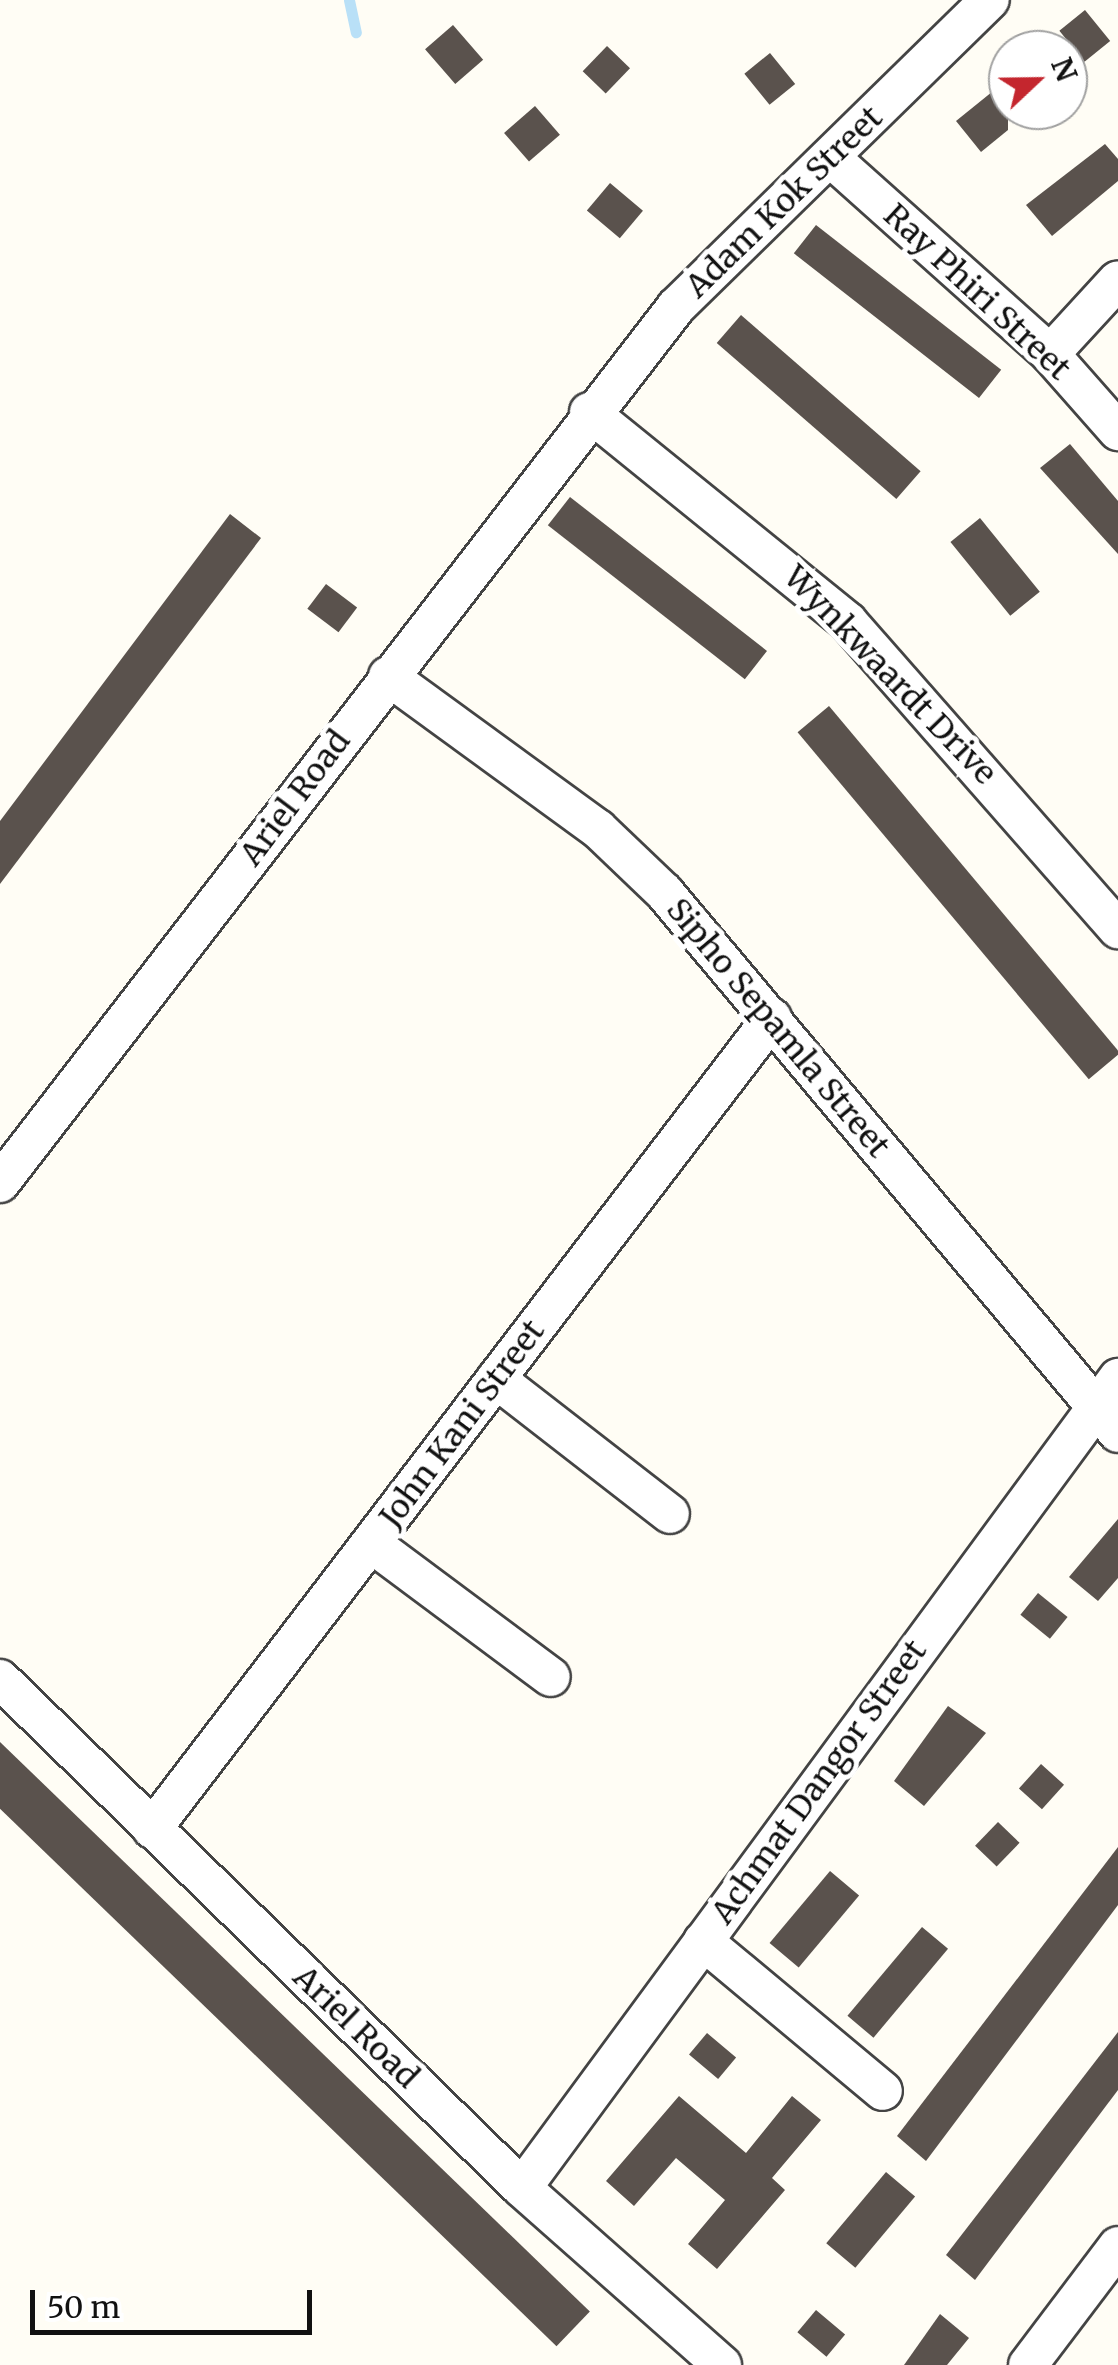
<!DOCTYPE html>
<html>
<head>
<meta charset="utf-8">
<style>
	body { margin:0 }
	#map { position:relative; width:1118px; height:2365px; overflow:hidden; background:#fffdf5; font-family:Merriweather,serif }
	div>[style] { position:absolute }
	[style*='--x'] { left:calc(var(--x)*1px); top:calc(var(--y)*1px); width:calc(var(--w)*1px); rotate:calc(var(--a)*1deg) }
	.stream>* { height:11px; margin:-5.5px; padding:0 5.5px; transform-origin:5.5px; border-radius:5.5px; background:#b9e0f7 }
	.building>* { inset:0; background:#5a524d; transform-origin:0 0 }
	.roads { filter:drop-shadow(2px 0 #444) drop-shadow(-2px 0 #444) drop-shadow(0 2px #444) drop-shadow(0 -2px #444) }
	.minor>* { height:38px; margin:-19px; padding:0 19px; transform-origin:19px; border-radius:19px; background:#fff }
	span { translate:-50% -50%; white-space:nowrap; text-align:center; line-height:1.15; -webkit-text-stroke:10px #fff; paint-order:stroke }
	.street-label { font-size:32px; color:#111 }
	.north { position:absolute; left:988px; top:30px; width:100px; height:100px; box-sizing:border-box; background:#fff; border:2px solid #a0a0a0; border-radius:50%; rotate:68deg; font-size:28px; font-weight:700; line-height:40px; text-align:center; color:#111 }
	.north::after { content:''; display:block; margin:auto; width:35px; height:45px; background:#c4262e; clip-path:polygon(50% 0,100% 100%,50% 72%,0 100%) }
	.scale { position:absolute; left:30px; top:2290px; width:282px; height:45px; box-sizing:border-box; border:5px solid #111; border-top:0; padding-left:12px; font-size:30px; line-height:35px; white-space:nowrap; color:#111; -webkit-text-stroke:8px #fff; paint-order:stroke }
</style>
</head>
<body>
<div id="map">
	<div class="stream">
		<i style="--x:349;--y:0;--w:33;--a:78"></i>
	</div>
	<div class="building">
		<i style="left:1085px;top:10px;width:40px;height:33px;rotate:51deg"></i>
		<i style="left:453px;top:25px;width:46px;height:37px;rotate:49deg"></i>
		<i style="left:607px;top:46px;width:32px;height:35px;rotate:44deg"></i>
		<i style="left:770px;top:53px;width:40px;height:33px;rotate:51deg"></i>
		<i style="clip-path:polygon(1008px 79px,1008px 130px,981px 152px,956px 121px)"></i>
		<i style="left:535px;top:106px;width:38px;height:41px;rotate:49deg"></i>
		<i style="clip-path:polygon(1105px 144px,1118px 159px,1118px 181px,1052px 236px,1026px 205px)"></i>
		<i style="left:610px;top:183px;width:43px;height:36px;rotate:40deg"></i>
		<i style="left:816px;top:225px;width:235px;height:36px;rotate:38deg"></i>
		<i style="left:741px;top:315px;width:238px;height:37px;rotate:41deg"></i>
		<i style="clip-path:polygon(1070px 444px,1118px 501px,1118px 554px,1040px 468px)"></i>
		<i style="left:570px;top:497px;width:250px;height:36px;rotate:38deg"></i>
		<i style="clip-path:polygon(230px 514px,261px 538px,0 884px,0 821px)"></i>
		<i style="left:980px;top:518px;width:95px;height:38px;rotate:51deg"></i>
		<i style="left:326px;top:584px;width:39px;height:31px;rotate:37deg"></i>
		<i style="left:829px;top:706px;width:453px;height:41px;rotate:50deg"></i>
		<i style="clip-path:polygon(1118px 1519px,1118px 1578px,1098px 1601px,1069px 1577px)"></i>
		<i style="left:1038px;top:1593px;width:38px;height:28px;rotate:39deg"></i>
		<i style="clip-path:polygon(948px 1706px,986px 1733px,924px 1806px,894px 1781px)"></i>
		<i style="left:0;top:1742px;width:820px;height:48px;rotate:44deg"></i>
		<i style="left:1041px;top:1764px;width:31px;height:33px;rotate:42deg"></i>
		<i style="left:998px;top:1822px;width:30px;height:33px;rotate:44deg"></i>
		<i style="clip-path:polygon(1118px 1847px,1118px 1905px,926px 2161px,897px 2136px)"></i>
		<i style="left:830px;top:1871px;width:38px;height:94px;rotate:40deg"></i>
		<i style="left:922px;top:1927px;width:34px;height:116px;rotate:40deg"></i>
		<i style="clip-path:polygon(1118px 2032px,1118px 2090px,975px 2280px,946px 2255px)"></i>
		<i style="left:707px;top:2033px;width:38px;height:28px;rotate:40deg"></i>
		<i style="clip-path:polygon(679px 2096px,746px 2153px,792px 2096px,821px 2120px,772px 2178px,785px 2190px,717px 2269px,688px 2244px,725px 2200px,676px 2158px,634px 2206px,606px 2181px)"></i>
		<i style="left:886px;top:2172px;width:38px;height:93px;rotate:40deg"></i>
		<i style="left:816px;top:2310px;width:38px;height:29px;rotate:40deg"></i>
		<i style="clip-path:polygon(940px 2314px,969px 2338px,947px 2365px,904px 2365px)"></i>
	</div>
	<div class="roads">
		<div class="minor">
			<i style="--x:831;--y:158;--w:294;--a:41.8"></i>
			<i style="--x:1050;--y:354;--w:103;--a:48.6"></i>
			<i style="--x:1050;--y:354;--w:100;--a:-47.4"></i>
			<i style="--x:589;--y:412;--w:333;--a:39"></i>
			<i style="--x:848;--y:622;--w:409;--a:48.7"></i>
			<i style="--x:388;--y:676;--w:260;--a:36.1"></i>
			<i style="--x:598;--y:829;--w:91;--a:43.7"></i>
			<i style="--x:664;--y:892;--w:706;--a:50"></i>
			<i style="--x:0;--y:1183;--w:1107;--a:-52.34"></i>
			<i style="--x:676;--y:307;--w:439;--a:-44.4"></i>
			<i style="--x:496;--y:1379;--w:220;--a:37.8"></i>
			<i style="--x:371;--y:1543;--w:224;--a:36.7"></i>
			<i style="--x:0;--y:1679;--w:729;--a:44.28"></i>
			<i style="--x:522;--y:2188;--w:267;--a:41.5"></i>
			<i style="--x:152;--y:1829;--w:1021;--a:-52.6"></i>
			<i style="--x:703;--y:1941;--w:234;--a:39.8"></i>
			<i style="--x:522;--y:2188;--w:1006;--a:-53.65"></i>
			<i style="--x:1028;--y:2365;--w:149;--a:-52.9"></i>
		</div>
	</div>
	<div class="street-label">
		<span style="left:784px;top:202px;rotate:-44deg">Adam Kok Street</span>
		<span style="left:977px;top:292px;rotate:43deg">Ray Phiri Street</span>
		<span style="left:890px;top:675px;rotate:46deg">Wynkwaardt Drive</span>
		<span style="left:295px;top:798px;rotate:-53deg">Ariel Road</span>
		<span style="left:778px;top:1028px;rotate:50deg">Sipho Sepamla Street</span>
		<span style="left:462px;top:1424px;rotate:-53deg">John Kani Street</span>
		<span style="left:819px;top:1782px;rotate:-54deg">Achmat Dangor Street</span>
		<span style="left:356px;top:2027px;rotate:44deg">Ariel Road</span>
	</div>
	<div class="north">N</div>
	<div class="scale">50 m</div>
</div>
</body>
</html>
